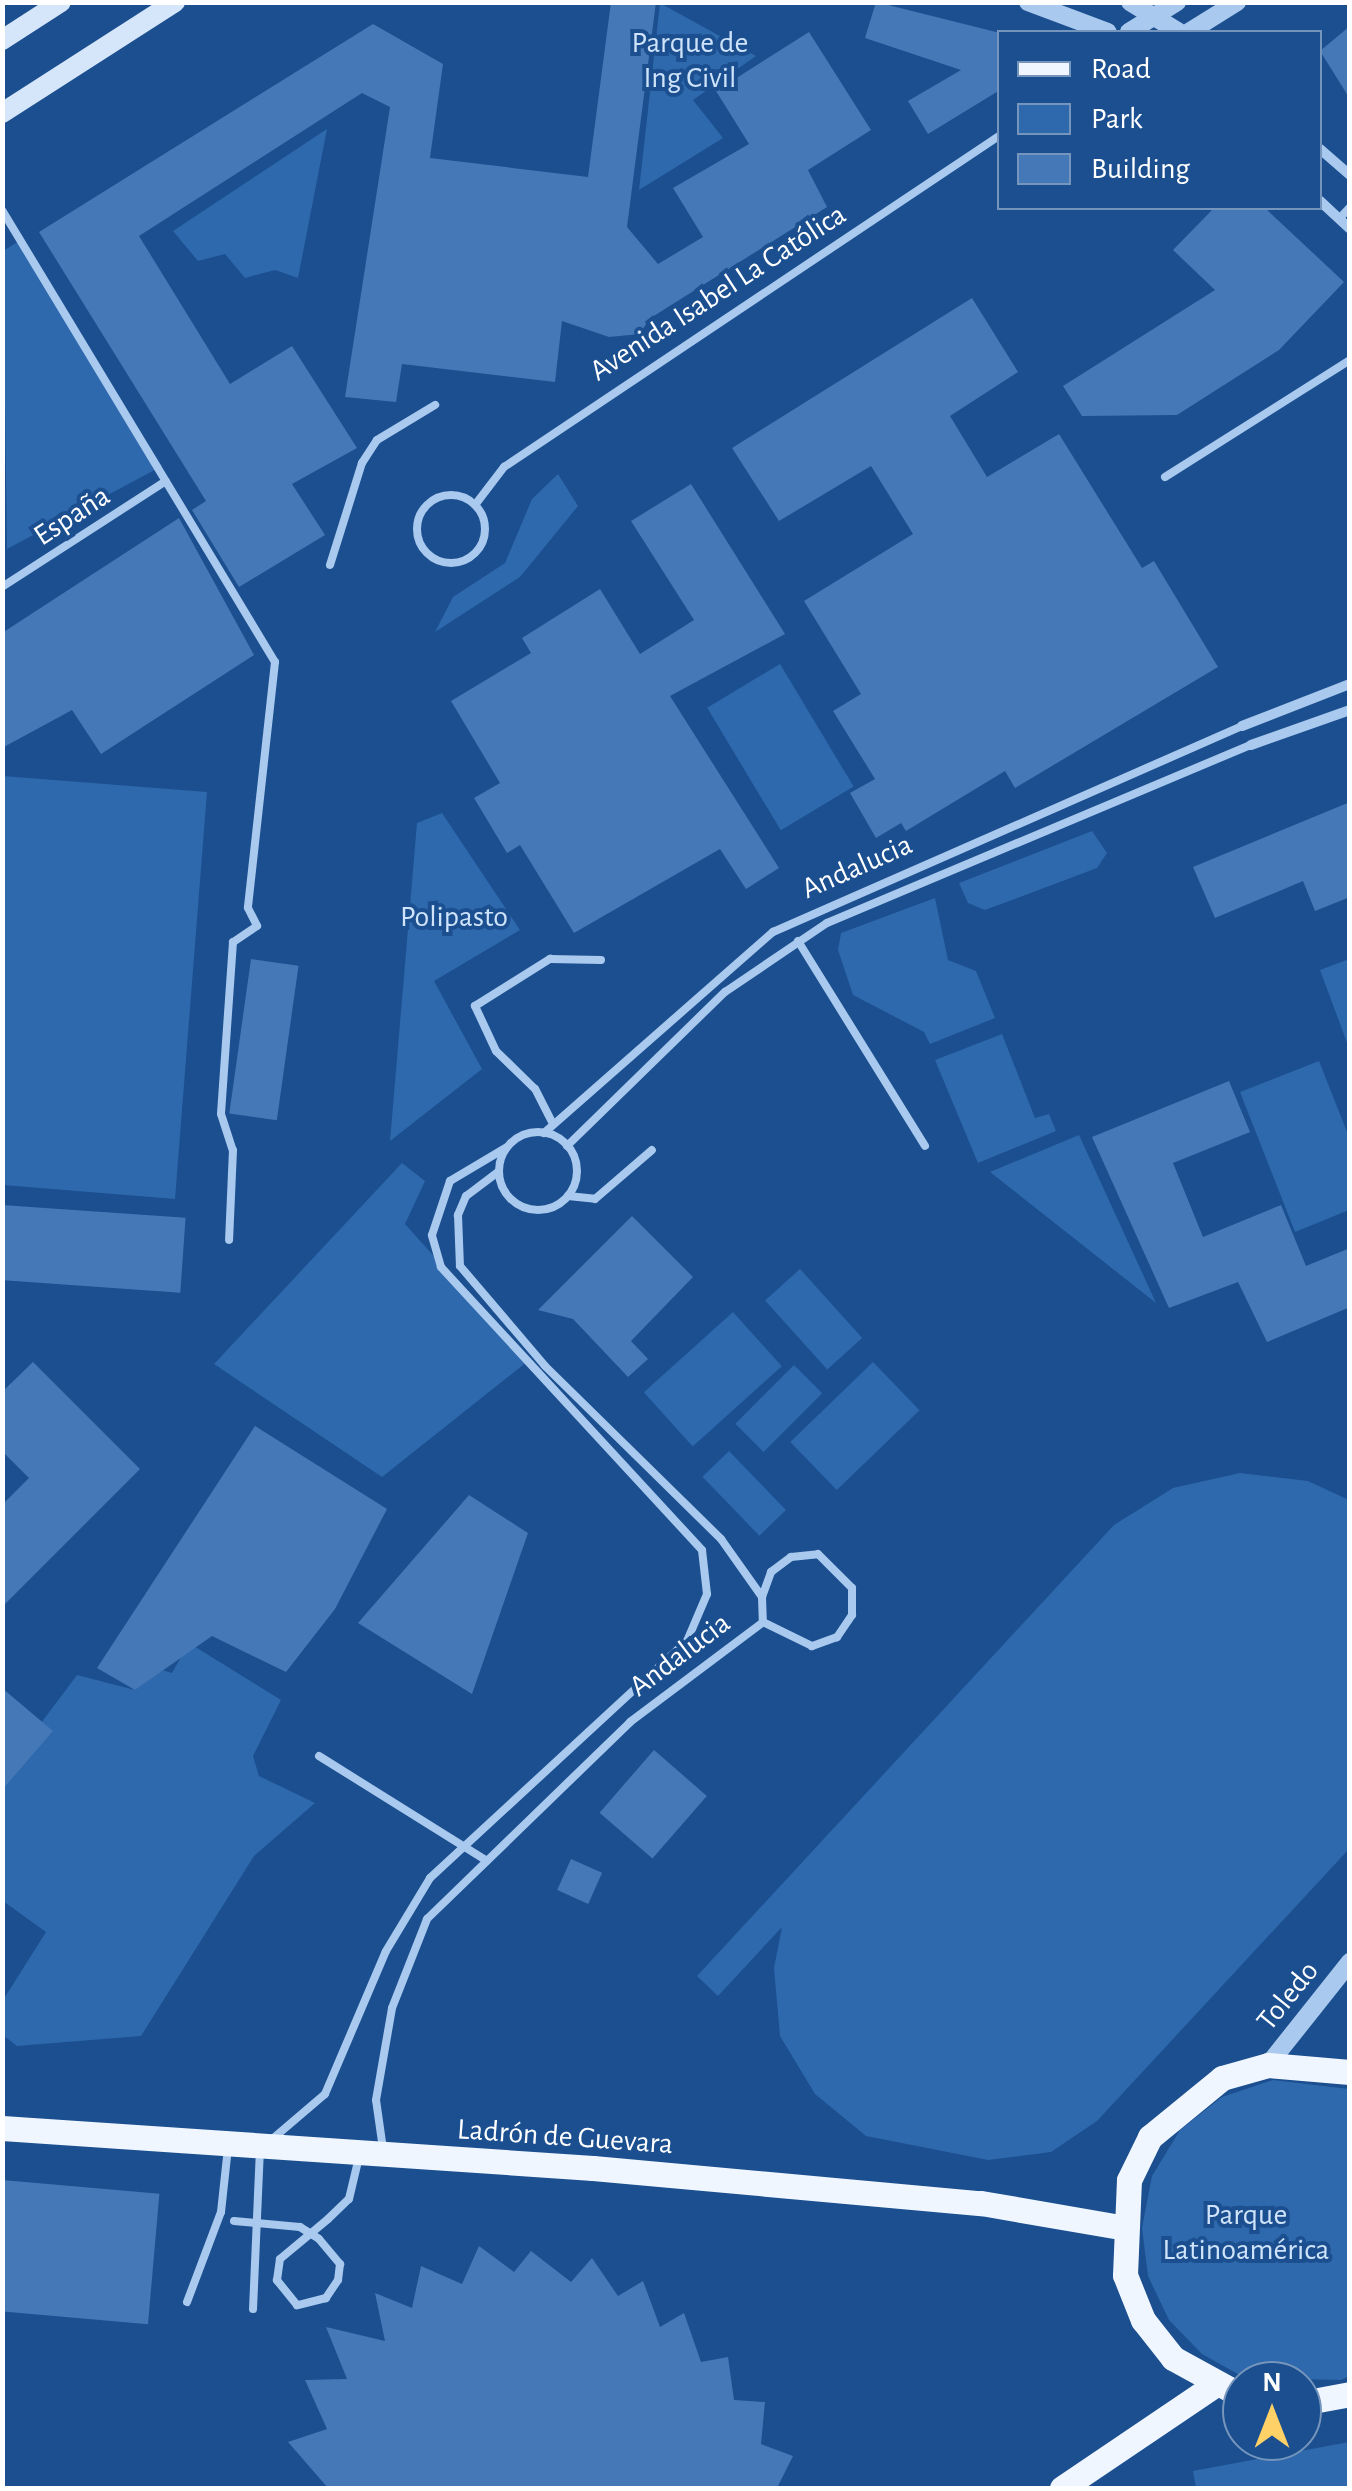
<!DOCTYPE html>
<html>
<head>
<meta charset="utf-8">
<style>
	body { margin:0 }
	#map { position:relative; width:1352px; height:2491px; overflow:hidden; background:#1b4f8f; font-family:"Alegreya Sans",sans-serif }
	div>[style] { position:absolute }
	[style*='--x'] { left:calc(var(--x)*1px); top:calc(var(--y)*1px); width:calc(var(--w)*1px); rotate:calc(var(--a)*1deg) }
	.green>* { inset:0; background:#2e69ad; transform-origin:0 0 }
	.building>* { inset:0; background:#4478b7; transform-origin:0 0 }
	.service>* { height:8px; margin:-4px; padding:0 4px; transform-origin:4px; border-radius:4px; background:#a9c9ee }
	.service>.ring { margin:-4px; padding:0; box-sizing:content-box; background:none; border:8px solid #a9c9ee; border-radius:50% }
	.minor>* { height:10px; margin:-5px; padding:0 5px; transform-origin:5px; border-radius:5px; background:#a9c9ee }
	.tertiary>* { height:18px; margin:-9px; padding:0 9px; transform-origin:9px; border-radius:9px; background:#a9c9ee }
	.secondary>* { height:20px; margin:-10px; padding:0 10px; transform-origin:10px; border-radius:10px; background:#d6e6fa }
	.primary>* { height:25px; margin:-12.5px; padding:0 12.5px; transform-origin:12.5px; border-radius:12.5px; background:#f0f6ff }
	.service-bridge>* { height:8px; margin:-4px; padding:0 4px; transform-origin:4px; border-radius:4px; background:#a9c9ee }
	span { translate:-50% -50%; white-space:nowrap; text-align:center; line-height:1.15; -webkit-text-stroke:8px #1b4f8f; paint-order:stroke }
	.park-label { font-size:30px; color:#cfe3fa }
	.street-label { font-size:30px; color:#fff }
	.frame { position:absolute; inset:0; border:5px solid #fff; pointer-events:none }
	.legend { position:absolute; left:997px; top:30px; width:325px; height:180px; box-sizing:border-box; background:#1b4f8f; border:2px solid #7695bc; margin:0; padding:12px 18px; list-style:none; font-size:30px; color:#fff }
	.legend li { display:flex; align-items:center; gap:20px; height:50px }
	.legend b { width:50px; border:2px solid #7695bc }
	.north { position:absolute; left:1222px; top:2361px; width:100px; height:100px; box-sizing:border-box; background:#1b4f8f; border:2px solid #7695bc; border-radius:50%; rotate:0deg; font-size:28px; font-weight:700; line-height:40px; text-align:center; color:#fff }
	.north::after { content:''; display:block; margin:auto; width:35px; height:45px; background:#ffd166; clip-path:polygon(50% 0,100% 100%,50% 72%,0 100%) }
</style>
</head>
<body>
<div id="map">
	<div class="green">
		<i style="clip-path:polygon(660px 3px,756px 56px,693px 100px,723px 138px,639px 190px)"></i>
		<i style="clip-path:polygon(327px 129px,298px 278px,275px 270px,245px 278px,225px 254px,198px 261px,173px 231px)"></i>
		<i style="clip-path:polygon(19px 241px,162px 466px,7px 549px,3px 251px)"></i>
		<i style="clip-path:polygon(558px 474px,578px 506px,520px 577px,435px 632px,453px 597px,505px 563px,532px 499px)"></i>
		<i style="left:780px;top:664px;width:143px;height:85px;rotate:59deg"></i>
		<i style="clip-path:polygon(3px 776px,207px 792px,175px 1199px,3px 1185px)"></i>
		<i style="clip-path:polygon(442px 813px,520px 930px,434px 981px,482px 1069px,390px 1141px,417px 823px)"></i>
		<i style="clip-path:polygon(1092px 831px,1107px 853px,1097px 868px,985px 910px,968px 903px,959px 883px)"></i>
		<i style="clip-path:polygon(935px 898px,948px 960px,976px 971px,995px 1018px,930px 1044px,924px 1032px,853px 995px,838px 950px,841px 933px)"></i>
		<i style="clip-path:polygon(1349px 959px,1350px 959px,1349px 1048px,1320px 970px)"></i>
		<i style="clip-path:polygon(1002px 1034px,1035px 1118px,1049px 1114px,1056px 1131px,978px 1163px,935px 1060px)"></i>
		<i style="clip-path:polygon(1319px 1061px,1349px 1137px,1349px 1210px,1295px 1232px,1240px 1092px)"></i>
		<i style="clip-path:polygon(1079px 1135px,1156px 1303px,990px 1172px)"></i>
		<i style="clip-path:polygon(402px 1163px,425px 1181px,405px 1224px,528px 1361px,382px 1477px,214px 1364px)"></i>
		<i style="left:800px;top:1269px;width:93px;height:47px;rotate:48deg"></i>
		<i style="left:733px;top:1312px;width:73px;height:120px;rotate:48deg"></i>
		<i style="left:873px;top:1362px;width:67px;height:115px;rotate:46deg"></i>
		<i style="left:794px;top:1365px;width:40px;height:83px;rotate:45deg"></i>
		<i style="left:729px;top:1451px;width:82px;height:37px;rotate:46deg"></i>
		<i style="clip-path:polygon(1240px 1473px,1308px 1481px,1349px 1500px,1349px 1849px,1097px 2121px,1051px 2152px,988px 2160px,866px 2136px,815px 2094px,780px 2036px,774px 1968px,782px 1927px,718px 1996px,697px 1976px,1114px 1525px,1173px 1488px)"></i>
		<i style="clip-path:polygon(189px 1643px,281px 1700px,253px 1756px,259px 1776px,315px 1803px,254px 1856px,141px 2036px,17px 2046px,3px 2035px,3px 2000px,46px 1932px,3px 1901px,2px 1775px,77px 1675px,135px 1690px,162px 1670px,172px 1673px)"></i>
		<i style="clip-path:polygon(1273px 2080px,1349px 2089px,1349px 2376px,1341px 2380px,1245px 2378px,1202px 2354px,1169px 2320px,1148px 2276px,1142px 2228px,1152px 2176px,1180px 2130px,1222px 2097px)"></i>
		<i style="clip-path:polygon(1349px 2442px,1349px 2488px,1196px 2488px,1193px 2471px)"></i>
	</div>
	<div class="building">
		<i style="clip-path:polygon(611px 2px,656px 2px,627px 227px,658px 264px,703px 237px,673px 188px,749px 144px,716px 91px,809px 32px,871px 130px,808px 170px,827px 207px,649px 319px,640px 334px,609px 337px,562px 321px,555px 382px,402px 364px,396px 402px,345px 397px,390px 107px,362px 93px,139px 236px,230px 384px,292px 346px,357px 448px,292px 484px,325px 535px,239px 587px,192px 510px,206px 501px,39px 232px,373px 24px,443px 64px,430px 158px,588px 177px)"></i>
		<i style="clip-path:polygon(876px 2px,1000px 33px,1000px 90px,928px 134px,908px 101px,961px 70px,865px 38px)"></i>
		<i style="clip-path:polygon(1350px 26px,1350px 99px,1320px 51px)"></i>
		<i style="clip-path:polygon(1214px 208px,1265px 208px,1344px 282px,1279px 350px,1177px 415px,1082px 416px,1063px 386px,1215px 290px,1173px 250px)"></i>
		<i style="clip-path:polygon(972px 298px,1018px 372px,950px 416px,987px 477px,1059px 434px,1142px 568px,1154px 561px,1218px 667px,1015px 788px,1005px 771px,906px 831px,901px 823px,876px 838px,850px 793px,875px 779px,833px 711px,861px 694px,804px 601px,913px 534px,871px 466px,779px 521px,732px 448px)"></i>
		<i style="clip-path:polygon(691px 484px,785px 634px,670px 696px,779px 868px,746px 889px,720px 849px,574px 933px,520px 845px,507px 853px,474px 798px,500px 783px,451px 701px,531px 653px,522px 638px,600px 589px,640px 654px,694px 620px,631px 521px)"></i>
		<i style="clip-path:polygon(179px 518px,254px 655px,101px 754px,72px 710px,2px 748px,2px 633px)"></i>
		<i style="clip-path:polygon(1350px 802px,1350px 897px,1315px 911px,1303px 881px,1215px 918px,1193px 867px)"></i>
		<i style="left:251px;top:959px;width:48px;height:156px;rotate:8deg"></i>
		<i style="clip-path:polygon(1229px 1081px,1250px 1132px,1173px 1163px,1203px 1237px,1281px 1205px,1306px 1266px,1350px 1248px,1350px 1307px,1267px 1342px,1238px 1282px,1169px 1308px,1092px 1137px)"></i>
		<i style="left:2px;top:1205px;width:184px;height:75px;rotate:4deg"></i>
		<i style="clip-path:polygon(632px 1216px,693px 1277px,631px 1341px,648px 1359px,628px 1377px,573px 1319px,538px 1310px)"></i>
		<i style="clip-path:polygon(33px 1362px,140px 1469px,2px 1607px,2px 1505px,29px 1478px,2px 1451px,2px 1392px)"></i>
		<i style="clip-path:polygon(255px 1426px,387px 1509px,335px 1609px,286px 1672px,212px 1636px,135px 1690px,97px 1668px)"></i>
		<i style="clip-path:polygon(469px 1495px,528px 1533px,472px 1694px,358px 1623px)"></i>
		<i style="clip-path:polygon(2px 1688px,53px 1731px,2px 1790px)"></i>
		<i style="left:654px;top:1750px;width:70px;height:83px;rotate:41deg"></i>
		<i style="left:571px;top:1859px;width:34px;height:34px;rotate:24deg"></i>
		<i style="left:2px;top:2180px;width:158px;height:131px;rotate:5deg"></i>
		<i style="clip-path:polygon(479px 2246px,514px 2272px,531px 2251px,571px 2282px,592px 2258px,618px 2296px,643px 2281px,660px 2327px,684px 2313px,701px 2362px,728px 2357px,734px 2400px,765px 2402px,761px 2444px,793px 2456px,777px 2488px,328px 2488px,288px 2442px,327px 2429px,305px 2380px,347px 2379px,326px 2327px,385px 2341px,375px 2293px,412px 2308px,421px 2266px,462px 2284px)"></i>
	</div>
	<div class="service">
		<i style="--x:2;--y:210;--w:528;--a:58.87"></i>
		<i style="--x:275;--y:662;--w:247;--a:96.3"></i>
		<i style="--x:248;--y:908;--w:20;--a:63"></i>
		<i style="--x:257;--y:926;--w:29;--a:146"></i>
		<i style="--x:233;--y:942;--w:172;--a:94"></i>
		<i style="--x:221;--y:1114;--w:38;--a:72"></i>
		<i style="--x:233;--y:1150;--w:90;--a:92.5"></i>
		<i style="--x:1339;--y:219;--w:16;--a:-47"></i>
		<i style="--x:1165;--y:477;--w:219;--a:-32.3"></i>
		<i class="ring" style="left:417px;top:495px;width:60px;height:60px"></i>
		<i style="--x:475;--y:505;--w:48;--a:-52.7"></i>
		<i style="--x:504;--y:467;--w:595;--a:-33.77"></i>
		<i style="--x:330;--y:565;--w:107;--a:-72.6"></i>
		<i style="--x:362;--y:463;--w:27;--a:-57"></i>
		<i style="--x:377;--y:440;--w:68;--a:-31.1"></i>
		<i style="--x:2;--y:587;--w:195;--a:-32.9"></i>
		<i style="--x:798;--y:941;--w:241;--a:58.2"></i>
		<i style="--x:552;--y:1122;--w:37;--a:-117"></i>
		<i style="--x:535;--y:1089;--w:54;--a:-135.7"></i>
		<i style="--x:496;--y:1051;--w:50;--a:-115"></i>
		<i style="--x:475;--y:1006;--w:89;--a:-32.1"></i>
		<i style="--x:550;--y:959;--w:51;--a:1.1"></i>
		<i class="ring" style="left:499px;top:1132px;width:70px;height:70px"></i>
		<i style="--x:544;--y:1133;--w:305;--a:-41.3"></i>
		<i style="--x:773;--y:932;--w:512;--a:-23.71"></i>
		<i style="--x:567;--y:1146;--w:221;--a:-44.3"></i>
		<i style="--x:725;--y:992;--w:123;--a:-34.1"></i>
		<i style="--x:827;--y:923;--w:460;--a:-22.8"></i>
		<i style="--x:498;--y:1172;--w:40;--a:143"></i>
		<i style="--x:466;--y:1196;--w:21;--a:113"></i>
		<i style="--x:458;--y:1215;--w:51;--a:87.8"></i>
		<i style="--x:460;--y:1266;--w:131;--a:49.6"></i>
		<i style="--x:545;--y:1366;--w:247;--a:44.5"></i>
		<i style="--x:721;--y:1539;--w:71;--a:54.7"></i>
		<i style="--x:762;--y:1597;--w:25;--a:88"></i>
		<i style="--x:568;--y:1196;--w:27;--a:6"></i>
		<i style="--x:595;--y:1199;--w:75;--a:-40.7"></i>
		<i style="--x:762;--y:1597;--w:27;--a:-70"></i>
		<i style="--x:771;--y:1572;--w:25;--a:-37"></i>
		<i style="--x:791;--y:1557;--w:27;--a:-6"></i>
		<i style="--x:818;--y:1554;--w:48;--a:45"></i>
		<i style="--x:852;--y:1588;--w:27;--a:90"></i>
		<i style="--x:852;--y:1615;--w:27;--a:124"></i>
		<i style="--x:837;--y:1637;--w:27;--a:160"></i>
		<i style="--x:812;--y:1646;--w:55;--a:-153.9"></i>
		<i style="--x:319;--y:1756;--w:198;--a:32"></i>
		<i style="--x:270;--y:2141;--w:72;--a:-40.5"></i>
		<i style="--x:325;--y:2094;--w:155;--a:-66.9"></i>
		<i style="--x:386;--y:1951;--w:85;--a:-58.9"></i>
		<i style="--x:430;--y:1878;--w:350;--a:-42.7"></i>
		<i style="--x:687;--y:1641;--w:51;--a:-66.9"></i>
		<i style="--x:707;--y:1594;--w:44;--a:-96.5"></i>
		<i style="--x:702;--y:1550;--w:385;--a:-132.7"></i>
		<i style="--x:441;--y:1267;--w:33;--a:-106"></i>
		<i style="--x:432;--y:1235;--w:57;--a:-71.6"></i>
		<i style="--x:450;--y:1181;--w:66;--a:-30.8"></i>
		<i style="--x:383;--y:2149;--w:49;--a:-98.1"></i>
		<i style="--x:376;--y:2100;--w:93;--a:-80.1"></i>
		<i style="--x:392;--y:2008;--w:96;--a:-68.5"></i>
		<i style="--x:427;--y:1919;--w:283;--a:-44.1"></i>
		<i style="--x:630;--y:1722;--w:166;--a:-36.9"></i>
		<i style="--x:328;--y:2219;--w:29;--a:-44"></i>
		<i style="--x:349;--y:2199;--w:43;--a:-76.6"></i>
		<i style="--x:234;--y:2221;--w:66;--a:5.2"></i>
		<i style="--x:300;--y:2227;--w:22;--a:32"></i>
		<i style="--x:187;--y:2302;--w:96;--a:-69.3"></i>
		<i style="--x:221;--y:2212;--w:64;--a:-83.8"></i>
		<i style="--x:253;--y:2309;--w:159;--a:-87.5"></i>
	</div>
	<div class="minor">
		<i style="--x:1320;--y:149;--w:40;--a:41"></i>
		<i style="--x:1320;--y:201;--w:41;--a:43"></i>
		<i style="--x:1242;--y:726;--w:116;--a:-21.3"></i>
		<i style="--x:1251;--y:745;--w:105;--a:-19.5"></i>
	</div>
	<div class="tertiary">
		<i style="--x:1028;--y:2;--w:85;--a:20.6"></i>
		<i style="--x:1130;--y:2;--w:57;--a:31.5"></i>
		<i style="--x:1129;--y:32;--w:57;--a:-32"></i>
		<i style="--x:1189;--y:32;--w:57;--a:-32"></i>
		<i style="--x:1268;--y:2065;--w:132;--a:-51.5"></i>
	</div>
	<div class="secondary">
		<i style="--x:2;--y:40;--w:70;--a:-32.8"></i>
		<i style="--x:2;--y:113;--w:206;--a:-32.7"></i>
	</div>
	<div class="primary">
		<i style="--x:2;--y:2128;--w:592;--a:3.87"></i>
		<i style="--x:593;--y:2168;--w:390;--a:5.2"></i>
		<i style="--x:981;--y:2203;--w:141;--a:9.8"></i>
		<i style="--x:1242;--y:2396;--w:79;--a:-151.2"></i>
		<i style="--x:1173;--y:2358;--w:48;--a:-128.3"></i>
		<i style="--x:1143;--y:2320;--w:48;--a:-111.8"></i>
		<i style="--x:1125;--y:2275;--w:95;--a:-87.6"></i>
		<i style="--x:1129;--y:2180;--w:48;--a:-64"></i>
		<i style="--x:1150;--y:2137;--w:93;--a:-39.3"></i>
		<i style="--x:1222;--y:2078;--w:48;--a:-15.8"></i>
		<i style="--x:1268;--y:2065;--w:82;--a:4.9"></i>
		<i style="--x:1302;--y:2403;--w:49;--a:-10.6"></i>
		<i style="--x:1062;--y:2488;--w:182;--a:-34"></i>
	</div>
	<div class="service-bridge">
		<i style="--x:319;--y:2239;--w:33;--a:50"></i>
		<i style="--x:340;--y:2264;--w:16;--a:97"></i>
		<i style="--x:338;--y:2280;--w:22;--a:124"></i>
		<i style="--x:326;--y:2298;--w:30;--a:166"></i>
		<i style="--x:297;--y:2305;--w:32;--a:-129"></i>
		<i style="--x:277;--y:2280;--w:21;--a:-82"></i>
		<i style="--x:280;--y:2259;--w:62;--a:-39.8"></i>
	</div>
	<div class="park-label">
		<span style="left:690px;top:60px">Parque de<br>Ing Civil</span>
		<span style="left:454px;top:917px">Polipasto</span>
		<span style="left:1246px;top:2232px">Parque<br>Latinoamérica</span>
	</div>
	<div class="street-label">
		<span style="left:718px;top:293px;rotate:-33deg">Avenida Isabel La Católica</span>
		<span style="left:72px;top:516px;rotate:-33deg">España</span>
		<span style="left:857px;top:867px;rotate:-24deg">Andalucia</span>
		<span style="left:680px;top:1655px;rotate:-37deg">Andalucia</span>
		<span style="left:1288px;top:1996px;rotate:-51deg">Toledo</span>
		<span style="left:565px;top:2137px;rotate:4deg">Ladrón de Guevara</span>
	</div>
	<div class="frame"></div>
	<ul class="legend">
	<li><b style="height:12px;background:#f0f6ff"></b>Road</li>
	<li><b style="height:28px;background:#2e69ad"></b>Park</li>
	<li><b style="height:28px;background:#4478b7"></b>Building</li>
	</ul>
	<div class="north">N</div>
</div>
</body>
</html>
